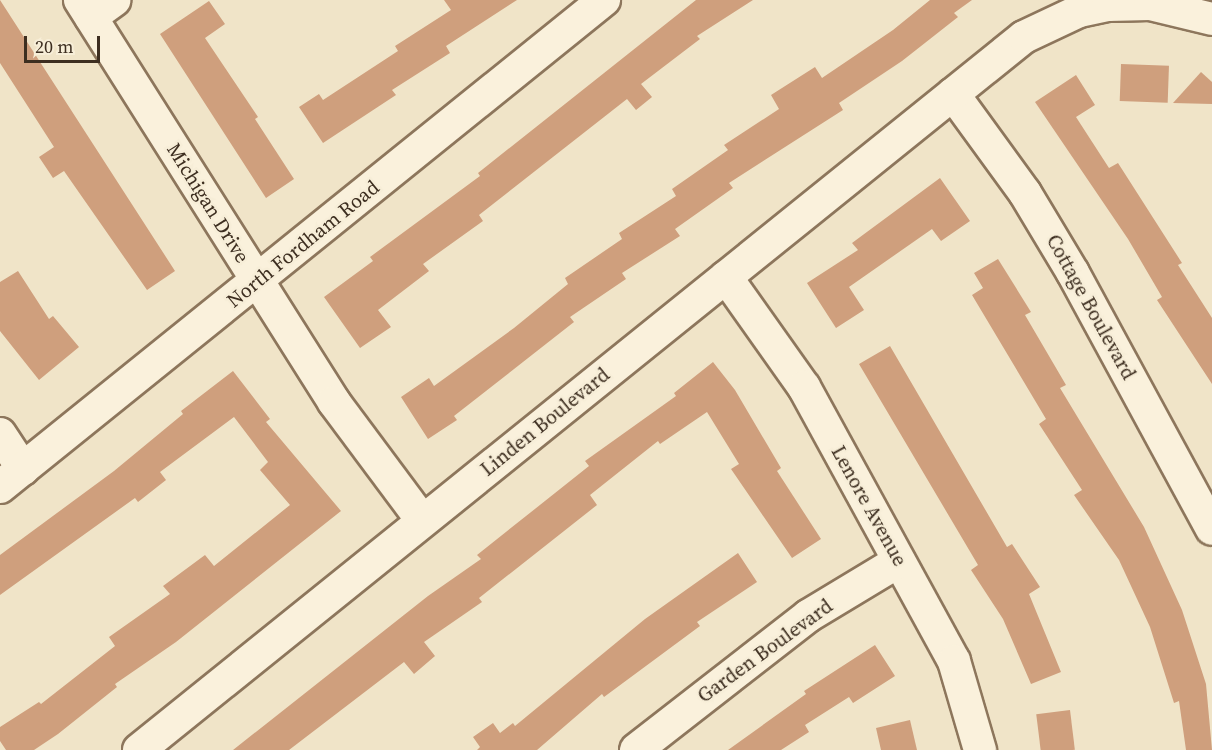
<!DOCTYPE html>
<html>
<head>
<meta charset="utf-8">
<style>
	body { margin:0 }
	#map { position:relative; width:1212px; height:750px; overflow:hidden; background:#f0e4c8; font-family:"Source Serif 4",serif }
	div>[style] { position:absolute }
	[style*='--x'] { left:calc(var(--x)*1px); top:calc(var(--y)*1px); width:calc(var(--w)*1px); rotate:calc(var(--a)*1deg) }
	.building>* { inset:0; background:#cf9f7d; transform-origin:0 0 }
	.roads { filter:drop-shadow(2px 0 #8d765c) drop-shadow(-2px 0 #8d765c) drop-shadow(0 2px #8d765c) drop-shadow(0 -2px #8d765c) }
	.minor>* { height:32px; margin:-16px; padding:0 16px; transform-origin:16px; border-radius:16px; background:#faf1dc }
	span { translate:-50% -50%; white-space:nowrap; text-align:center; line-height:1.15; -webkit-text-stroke:5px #f7eed8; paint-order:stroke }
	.street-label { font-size:20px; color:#3d2e20 }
	.scale { position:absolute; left:24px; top:36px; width:76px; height:27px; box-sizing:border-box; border:3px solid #3d2e20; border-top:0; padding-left:8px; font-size:18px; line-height:21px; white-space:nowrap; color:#3d2e20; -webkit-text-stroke:4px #f7eed8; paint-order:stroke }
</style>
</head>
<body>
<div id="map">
	<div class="building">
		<i style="clip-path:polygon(0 0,175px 271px,147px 290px,64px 171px,53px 178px,39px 157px,54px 147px,0 63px)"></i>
		<i style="clip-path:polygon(444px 0,517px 0,446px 46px,450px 53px,392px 90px,396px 95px,323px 143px,299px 107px,319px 94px,323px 100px,398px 51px,395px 46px,451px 10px)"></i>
		<i style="clip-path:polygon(696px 0,753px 0,697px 36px,700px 39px,641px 84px,652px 97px,636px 110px,627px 99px,479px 215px,483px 221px,423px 264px,429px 271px,378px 310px,391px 327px,360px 348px,324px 297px,373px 261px,370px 257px,480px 176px,478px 173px)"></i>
		<i style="clip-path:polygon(930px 0,972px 0,954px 13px,958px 17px,902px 61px,839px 103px,843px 110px,729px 183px,733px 188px,675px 229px,680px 236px,622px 273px,626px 279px,570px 317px,574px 322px,454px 416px,457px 420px,428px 439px,401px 397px,429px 378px,434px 386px,514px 328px,568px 284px,565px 278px,622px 239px,619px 233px,676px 196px,672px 189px,728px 150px,724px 145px,779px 109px,771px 95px,815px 67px,822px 78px,893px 30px)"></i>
		<i style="clip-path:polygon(209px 1px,225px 24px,205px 38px,258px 117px,255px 119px,294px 179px,266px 198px,160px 34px)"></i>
		<i style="left:1121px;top:64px;width:48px;height:37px;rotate:2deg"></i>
		<i style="clip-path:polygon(1201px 72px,1212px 82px,1212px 104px,1173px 103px)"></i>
		<i style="clip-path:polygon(1076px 75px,1095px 105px,1076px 117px,1109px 168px,1118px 163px,1182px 263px,1178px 265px,1212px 318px,1212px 384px,1157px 300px,1162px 297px,1128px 239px,1035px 102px)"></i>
		<i style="clip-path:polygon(940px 178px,970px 221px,941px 241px,932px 229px,849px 287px,864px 310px,836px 328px,807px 283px,858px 250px,852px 243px)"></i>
		<i style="clip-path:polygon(998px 259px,1031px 312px,1025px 315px,1066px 385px,1060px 388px,1144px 527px,1182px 610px,1206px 684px,1212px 750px,1186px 750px,1179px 701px,1174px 703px,1150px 627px,1119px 560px,1074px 495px,1082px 490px,1039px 424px,1046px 419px,972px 295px,983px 288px,974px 273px)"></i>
		<i style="clip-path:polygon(18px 271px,49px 319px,53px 316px,79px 347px,39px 380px,0 331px,0 282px)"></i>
		<i style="clip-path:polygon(890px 346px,1007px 547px,1012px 544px,1040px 587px,1029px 594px,1061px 672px,1031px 684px,1003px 619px,971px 570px,978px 565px,859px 364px)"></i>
		<i style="clip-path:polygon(713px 362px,735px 390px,781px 468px,777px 471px,821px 539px,792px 558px,731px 469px,739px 464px,707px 412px,660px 444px,658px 441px,590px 495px,597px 505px,479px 598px,482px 602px,424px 642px,435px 656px,414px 674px,404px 662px,289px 750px,233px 750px,428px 596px,481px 559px,477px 555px,589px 466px,585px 461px,676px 396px,674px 393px)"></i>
		<i style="clip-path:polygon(233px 371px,270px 419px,266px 422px,341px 511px,176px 642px,115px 684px,117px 687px,58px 734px,34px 750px,6px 750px,0 741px,0 727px,39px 702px,41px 704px,115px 646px,109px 637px,170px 594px,163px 586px,205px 555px,214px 566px,290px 505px,260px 470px,268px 462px,234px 417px,160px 472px,166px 480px,138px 502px,135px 498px,0 595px,0 555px,114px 471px,183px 414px,181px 411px)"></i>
		<i style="clip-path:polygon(738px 553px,757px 582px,697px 622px,700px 626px,604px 697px,602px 694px,537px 750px,477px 750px,480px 747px,473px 737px,493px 723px,500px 733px,513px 723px,515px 726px,645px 619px)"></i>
		<i style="clip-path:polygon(875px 645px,895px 676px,853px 703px,849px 697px,805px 725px,809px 732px,781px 750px,728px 750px,806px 694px,804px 691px)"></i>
		<i style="left:1070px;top:710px;width:40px;height:34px;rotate:83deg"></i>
		<i style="clip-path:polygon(910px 720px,917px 750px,881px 750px,876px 728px)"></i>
	</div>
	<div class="roads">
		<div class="minor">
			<i style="--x:80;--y:0;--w:476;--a:57.7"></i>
			<i style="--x:334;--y:402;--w:147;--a:53.3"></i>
			<i style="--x:91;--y:17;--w:29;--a:-36"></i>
			<i style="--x:953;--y:94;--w:122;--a:54"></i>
			<i style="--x:1025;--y:193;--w:93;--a:59"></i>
			<i style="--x:1073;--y:273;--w:291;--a:61.5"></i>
			<i style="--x:726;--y:277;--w:135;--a:54.7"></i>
			<i style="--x:804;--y:387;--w:312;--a:61.3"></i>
			<i style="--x:954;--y:661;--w:93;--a:73.7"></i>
			<i style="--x:0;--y:434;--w:42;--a:56.7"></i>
			<i style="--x:0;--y:487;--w:776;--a:-38.88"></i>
			<i style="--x:139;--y:750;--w:1136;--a:-38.86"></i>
			<i style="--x:1024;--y:37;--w:61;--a:-25.3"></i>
			<i style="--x:1079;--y:11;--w:30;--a:-12"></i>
			<i style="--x:1108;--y:5;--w:42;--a:-1.4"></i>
			<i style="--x:1150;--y:4;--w:64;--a:13.6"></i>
			<i style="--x:636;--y:750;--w:218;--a:-37.9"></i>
			<i style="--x:808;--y:616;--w:106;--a:-31.1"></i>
		</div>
	</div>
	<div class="street-label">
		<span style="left:208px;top:203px;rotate:58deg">Michigan Drive</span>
		<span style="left:303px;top:244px;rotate:-39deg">North Fordham Road</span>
		<span style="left:1091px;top:307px;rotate:61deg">Cottage Boulevard</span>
		<span style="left:545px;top:422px;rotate:-39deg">Linden Boulevard</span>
		<span style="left:869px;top:506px;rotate:61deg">Lenore Avenue</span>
		<span style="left:765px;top:651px;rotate:-36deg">Garden Boulevard</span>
	</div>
	<div class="scale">20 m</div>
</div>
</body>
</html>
